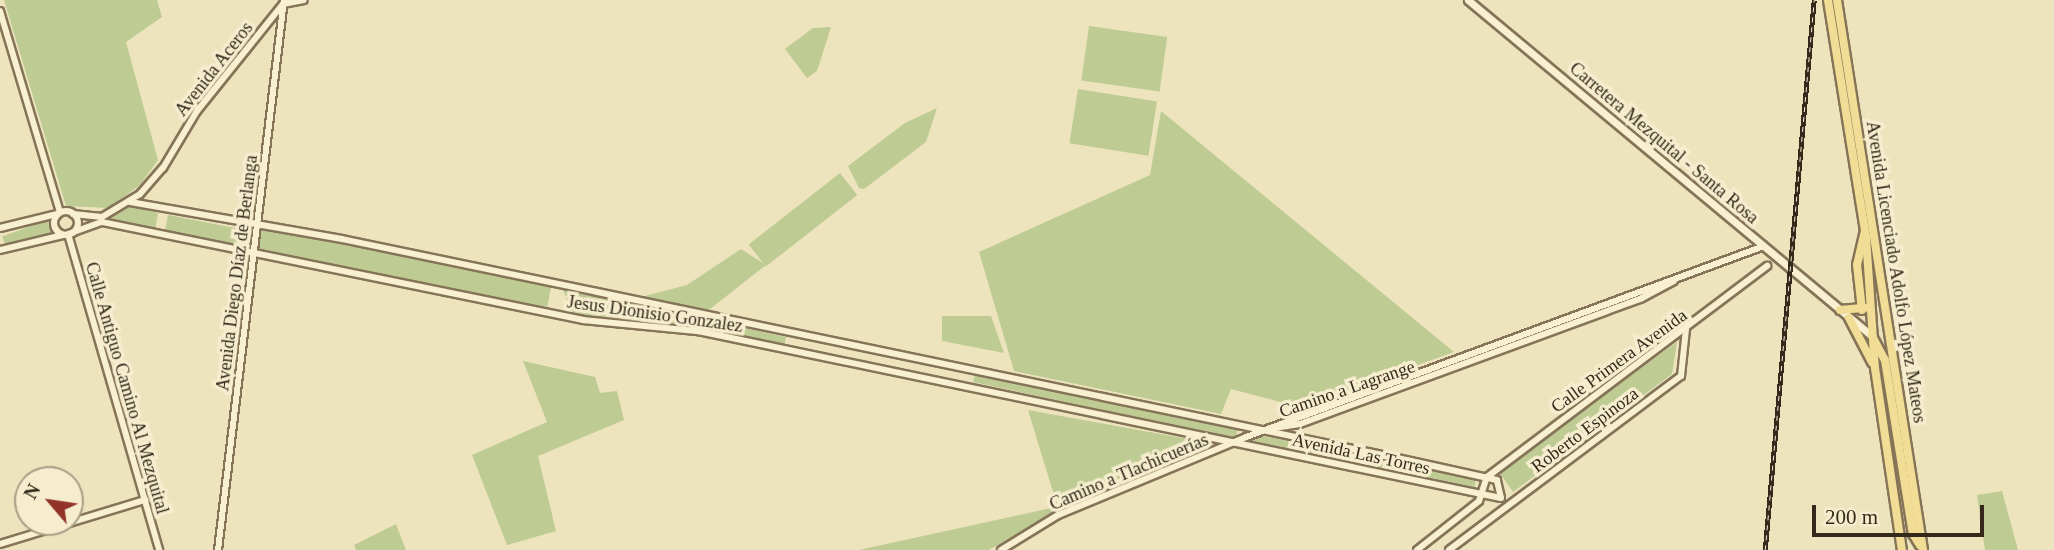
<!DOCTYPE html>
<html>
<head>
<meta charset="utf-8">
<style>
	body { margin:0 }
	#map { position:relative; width:2054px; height:550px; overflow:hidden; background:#ede4be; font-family:Georgia,serif }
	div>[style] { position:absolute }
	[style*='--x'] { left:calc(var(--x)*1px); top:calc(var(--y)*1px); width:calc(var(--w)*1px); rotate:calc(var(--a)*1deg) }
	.green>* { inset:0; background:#becb93; transform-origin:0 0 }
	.roads { filter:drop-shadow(2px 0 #857457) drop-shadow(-2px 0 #857457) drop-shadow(0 2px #857457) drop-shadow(0 -2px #857457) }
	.tertiary>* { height:6px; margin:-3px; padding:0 3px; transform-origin:3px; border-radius:3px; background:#f8f0d1 }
	.tertiary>.ring { margin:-3px; padding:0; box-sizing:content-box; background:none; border:6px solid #f8f0d1; border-radius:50% }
	.secondary>* { height:7px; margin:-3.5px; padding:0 3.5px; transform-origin:3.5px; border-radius:3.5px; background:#f8f0d1 }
	.primary>* { height:8px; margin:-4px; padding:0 4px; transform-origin:4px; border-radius:4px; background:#f1dd95 }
	.rail>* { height:4.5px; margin-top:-2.25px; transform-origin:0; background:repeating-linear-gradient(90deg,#f5edce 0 5px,#342a1c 0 10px); box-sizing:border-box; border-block:2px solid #342a1c }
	span { translate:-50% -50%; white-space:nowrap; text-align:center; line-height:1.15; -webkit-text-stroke:7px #f5edce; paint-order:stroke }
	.street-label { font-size:18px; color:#342a1c }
	.north { position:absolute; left:14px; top:466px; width:70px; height:70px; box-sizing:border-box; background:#f5edce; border:2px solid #a89f87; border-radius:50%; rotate:299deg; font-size:19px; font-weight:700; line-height:28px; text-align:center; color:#342a1c }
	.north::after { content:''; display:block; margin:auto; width:24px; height:32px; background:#933228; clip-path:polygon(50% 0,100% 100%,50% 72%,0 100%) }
	.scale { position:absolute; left:1812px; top:505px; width:172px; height:32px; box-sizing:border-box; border:4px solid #342a1c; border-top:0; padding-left:9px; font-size:21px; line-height:24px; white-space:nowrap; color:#342a1c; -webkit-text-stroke:5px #f5edce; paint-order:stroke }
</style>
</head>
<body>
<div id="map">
	<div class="green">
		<i style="clip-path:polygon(4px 0,157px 0,162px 17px,126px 42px,158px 160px,140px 185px,109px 208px,66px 206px)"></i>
		<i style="left:1089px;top:26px;width:79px;height:55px;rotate:8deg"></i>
		<i style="clip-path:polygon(831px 27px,817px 71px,807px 78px,785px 49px,813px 28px)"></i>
		<i style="left:1078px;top:89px;width:80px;height:55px;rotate:9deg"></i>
		<i style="clip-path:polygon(937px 108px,926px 142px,864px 189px,859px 188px,848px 166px,905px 123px)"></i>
		<i style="clip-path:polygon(1161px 111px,1454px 352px,1300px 407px,1231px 389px,1221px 414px,1014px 371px,979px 252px,1150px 175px)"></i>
		<i style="left:840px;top:173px;width:28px;height:116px;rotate:52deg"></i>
		<i style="clip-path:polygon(131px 206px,158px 213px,155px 230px,110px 219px)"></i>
		<i style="left:168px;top:215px;width:80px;height:16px;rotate:11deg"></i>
		<i style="left:50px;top:219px;width:15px;height:51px;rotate:70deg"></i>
		<i style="left:261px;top:228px;width:296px;height:23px;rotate:11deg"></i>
		<i style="clip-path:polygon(741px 249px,766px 265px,705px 313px,637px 298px,687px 285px)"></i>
		<i style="clip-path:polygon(563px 290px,786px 337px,784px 346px,664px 321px,574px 315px)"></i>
		<i style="clip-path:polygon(942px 316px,991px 316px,1004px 353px,942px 341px)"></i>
		<i style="clip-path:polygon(1677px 342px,1672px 374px,1513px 492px,1499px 472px)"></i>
		<i style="clip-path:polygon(523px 361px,595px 377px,600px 393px,617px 391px,624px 420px,538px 456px,556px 531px,507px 545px,472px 455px,547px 422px)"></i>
		<i style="clip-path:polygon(975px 375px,1238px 429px,1235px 438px,973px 382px)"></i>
		<i style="clip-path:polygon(1028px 410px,1210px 443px,1057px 505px)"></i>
		<i style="clip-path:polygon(1257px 435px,1475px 478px,1475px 487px,1253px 441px)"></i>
		<i style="clip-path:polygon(2002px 491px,2018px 550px,1985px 550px,1977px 495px)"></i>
		<i style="clip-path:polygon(1051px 508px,1052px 513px,989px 550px,859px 550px)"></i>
		<i style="clip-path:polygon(396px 524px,406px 550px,356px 550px,354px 545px)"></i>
	</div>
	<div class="roads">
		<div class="tertiary">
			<i style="--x:0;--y:11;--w:210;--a:73.4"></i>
			<i class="ring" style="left:54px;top:211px;width:18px;height:18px"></i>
			<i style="--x:73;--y:214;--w:29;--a:6"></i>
			<i style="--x:102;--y:217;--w:44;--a:-31.2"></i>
			<i style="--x:140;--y:194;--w:35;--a:-49"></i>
			<i style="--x:163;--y:168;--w:66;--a:-59.2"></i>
			<i style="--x:197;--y:111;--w:137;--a:-51.2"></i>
			<i style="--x:283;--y:4;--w:21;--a:-11"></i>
			<i style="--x:0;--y:228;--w:59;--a:-13.8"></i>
			<i style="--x:71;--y:233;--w:33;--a:-20"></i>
			<i style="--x:102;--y:222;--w:491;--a:11.5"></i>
			<i style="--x:583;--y:320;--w:116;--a:5.5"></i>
			<i style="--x:698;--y:331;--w:820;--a:11.75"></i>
			<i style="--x:1501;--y:498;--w:18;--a:-103"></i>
			<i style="--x:1497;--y:480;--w:107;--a:-167.6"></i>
			<i style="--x:1392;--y:457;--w:1072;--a:-168.27"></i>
			<i style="--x:342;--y:239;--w:215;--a:-170.1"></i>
			<i style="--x:68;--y:234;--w:329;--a:73.9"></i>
			<i style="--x:0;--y:250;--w:65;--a:-13.4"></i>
			<i style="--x:1274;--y:428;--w:26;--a:-9"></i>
			<i style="--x:1300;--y:424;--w:364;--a:-20.2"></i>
			<i style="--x:1642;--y:298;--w:36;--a:-28"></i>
			<i style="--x:1487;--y:477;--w:351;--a:-37"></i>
			<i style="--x:0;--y:544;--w:152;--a:-16.9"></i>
			<i style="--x:218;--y:550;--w:554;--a:-83.16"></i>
			<i style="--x:1001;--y:550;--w:67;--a:-31.6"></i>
			<i style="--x:1058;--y:515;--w:204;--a:-22.5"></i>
			<i style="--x:1246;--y:437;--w:552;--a:-20.24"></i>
			<i style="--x:1417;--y:550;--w:79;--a:-38.3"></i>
			<i style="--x:1479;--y:501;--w:25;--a:-72"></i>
			<i style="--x:1449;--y:550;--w:290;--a:-36.9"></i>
			<i style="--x:1681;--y:376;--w:47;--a:-83.9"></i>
		</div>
		<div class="secondary">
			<i style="--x:1468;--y:0;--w:525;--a:39.75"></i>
		</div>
		<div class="primary">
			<i style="--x:1828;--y:0;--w:240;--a:80.9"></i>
			<i style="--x:1866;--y:237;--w:131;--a:86.1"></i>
			<i style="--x:1875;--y:368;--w:184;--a:81.6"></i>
			<i style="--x:1837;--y:0;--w:557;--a:81.11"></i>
			<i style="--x:1840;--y:310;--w:25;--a:-5"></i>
			<i style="--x:1862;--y:310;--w:45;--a:-96.3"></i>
			<i style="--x:1857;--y:265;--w:32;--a:-77"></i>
			<i style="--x:1849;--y:318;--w:50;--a:62.4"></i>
			<i style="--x:1872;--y:336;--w:27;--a:62"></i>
			<i style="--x:1885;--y:360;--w:176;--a:80.9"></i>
			<i style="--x:1913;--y:534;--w:13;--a:58"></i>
		</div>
	</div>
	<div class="rail">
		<i style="--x:1765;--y:550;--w:552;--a:-84.91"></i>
	</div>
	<div class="street-label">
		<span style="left:214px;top:69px;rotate:-52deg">Avenida Aceros</span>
		<span style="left:1664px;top:143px;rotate:40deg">Carretera Mezquital - Santa Rosa</span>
		<span style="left:1896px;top:272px;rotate:81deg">Avenida Licenciado Adolfo López Mateos</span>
		<span style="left:237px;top:273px;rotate:-83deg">Avenida Diego Díaz de Berlanga</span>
		<span style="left:655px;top:314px;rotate:8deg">Jesus Dionisio Gonzalez</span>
		<span style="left:1619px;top:361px;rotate:-36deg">Calle Primera Avenida</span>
		<span style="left:127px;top:388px;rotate:74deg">Calle Antiguo Camino Al Mezquital</span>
		<span style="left:1347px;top:389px;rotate:-19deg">Camino a Lagrange</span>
		<span style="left:1585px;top:430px;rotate:-37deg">Roberto Espinoza</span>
		<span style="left:1361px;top:454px;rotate:12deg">Avenida Las Torres</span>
		<span style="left:1129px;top:472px;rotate:-23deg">Camino a Tlachicuerías</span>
	</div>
	<div class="north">N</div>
	<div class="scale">200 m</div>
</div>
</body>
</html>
